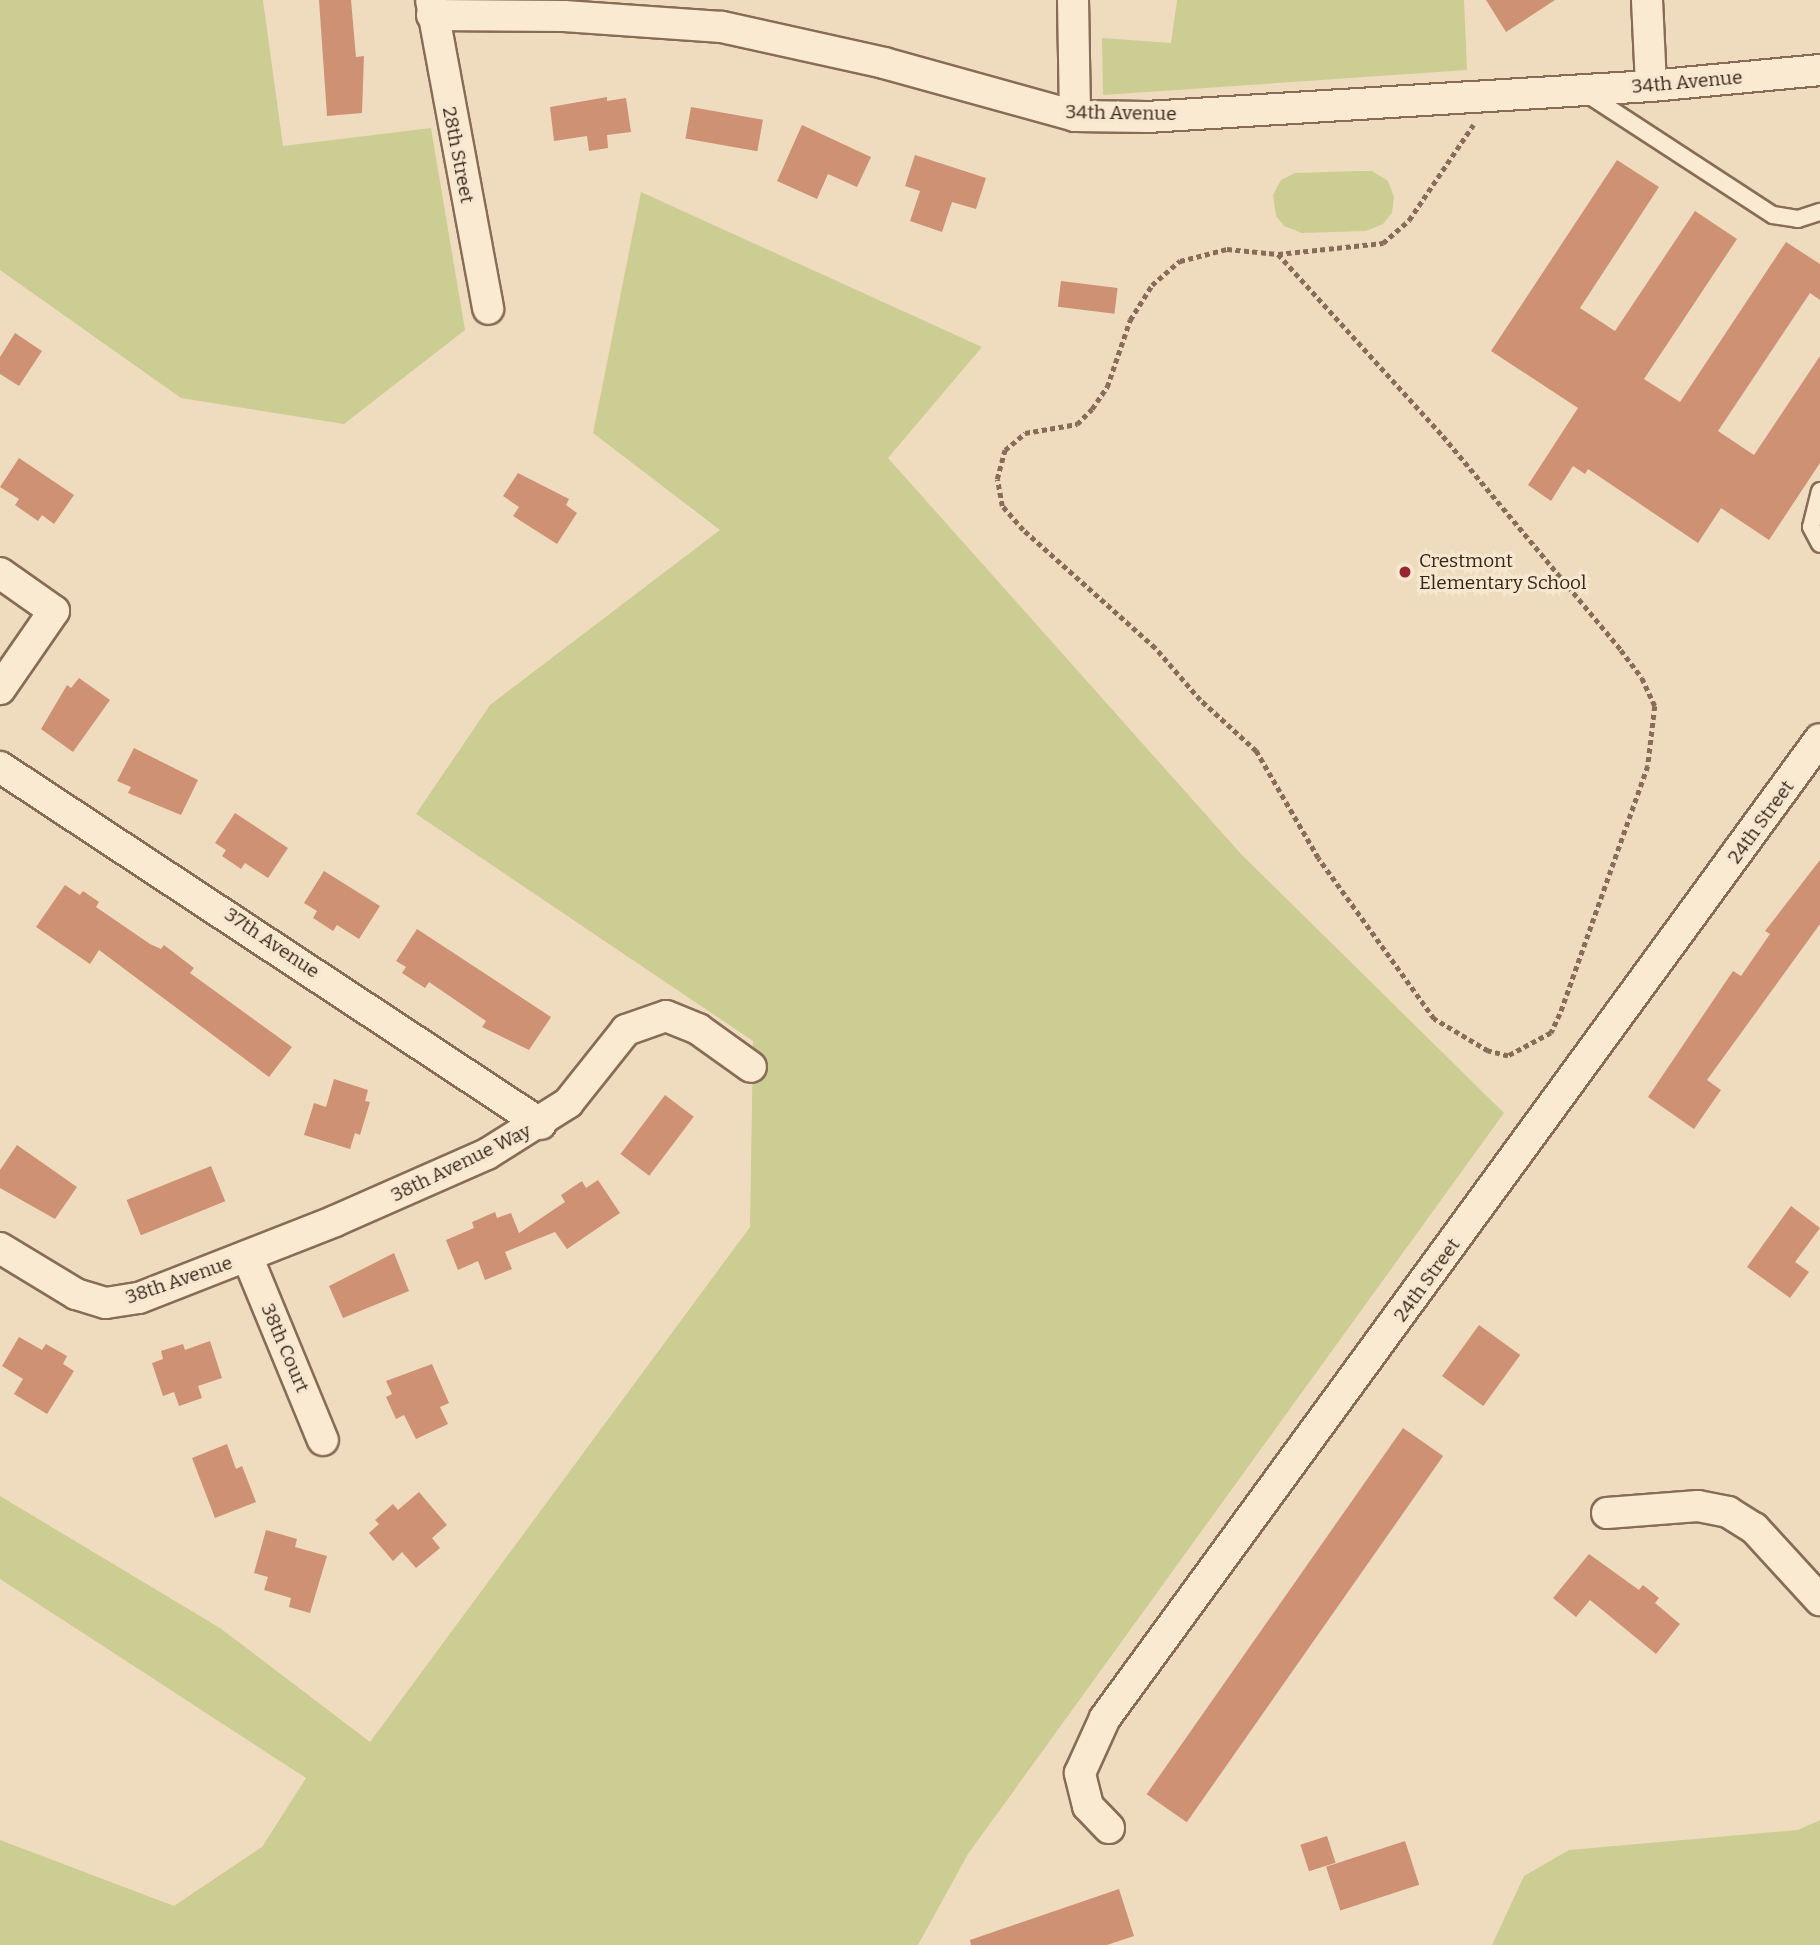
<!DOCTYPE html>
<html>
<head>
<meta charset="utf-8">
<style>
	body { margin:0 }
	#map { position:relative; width:1820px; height:1945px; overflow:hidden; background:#efdcbf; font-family:Bitter,serif }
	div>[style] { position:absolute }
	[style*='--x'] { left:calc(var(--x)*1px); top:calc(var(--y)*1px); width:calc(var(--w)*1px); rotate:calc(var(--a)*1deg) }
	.green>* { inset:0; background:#cccd93 }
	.building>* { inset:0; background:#ce9174; transform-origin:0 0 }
	.path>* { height:4.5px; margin-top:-2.25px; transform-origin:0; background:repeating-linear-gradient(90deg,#886c57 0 5px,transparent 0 8.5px) }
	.roads { filter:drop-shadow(2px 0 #886c57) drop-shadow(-2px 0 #886c57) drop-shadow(0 2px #886c57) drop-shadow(0 -2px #886c57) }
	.lane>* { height:16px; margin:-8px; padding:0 8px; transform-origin:8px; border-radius:8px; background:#faead2 }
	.street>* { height:30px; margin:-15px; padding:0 15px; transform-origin:15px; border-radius:15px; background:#faead2 }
	.dots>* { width:19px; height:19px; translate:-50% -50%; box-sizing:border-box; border:4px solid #f6e7cf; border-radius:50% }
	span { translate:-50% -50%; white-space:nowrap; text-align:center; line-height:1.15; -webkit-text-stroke:6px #f6e7cf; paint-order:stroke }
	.street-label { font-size:19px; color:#37261c }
	.poi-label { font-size:19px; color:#37261c }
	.left { translate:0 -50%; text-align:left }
</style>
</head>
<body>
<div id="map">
	<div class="green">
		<i style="clip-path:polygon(0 0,263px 0,283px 146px,431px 128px,465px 330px,344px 424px,181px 398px,0 270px)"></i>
		<i style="clip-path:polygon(1177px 0,1464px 0,1467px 70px,1103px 95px,1102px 38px,1171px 43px)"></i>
		<i style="clip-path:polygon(1360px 171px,1372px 171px,1388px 181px,1394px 197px,1392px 213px,1383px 224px,1366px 231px,1302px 233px,1284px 226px,1276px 216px,1273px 195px,1281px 180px,1295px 173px)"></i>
		<i style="clip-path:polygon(641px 192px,982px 347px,888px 458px,1241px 854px,1504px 1113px,968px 1854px,918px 1945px,0 1945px,0 1840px,174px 1906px,262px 1847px,306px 1778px,0 1579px,0 1496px,220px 1628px,370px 1742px,750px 1227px,753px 1041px,416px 814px,490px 705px,720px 530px,593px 433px)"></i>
		<i style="clip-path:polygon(1820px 1820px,1820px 1945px,1492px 1945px,1524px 1876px,1569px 1850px,1798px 1830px)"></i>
	</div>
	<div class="building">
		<i style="clip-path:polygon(319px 0,351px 0,356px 57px,364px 56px,362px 113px,327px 116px)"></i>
		<i style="clip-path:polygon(1486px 0,1555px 0,1506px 32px)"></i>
		<i style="clip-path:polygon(607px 97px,607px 101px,626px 98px,631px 132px,607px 135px,608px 148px,589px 151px,587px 136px,554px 141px,550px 107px)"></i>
		<i style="left:691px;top:107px;width:73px;height:32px;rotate:10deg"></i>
		<i style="clip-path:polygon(802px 125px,871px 157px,857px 187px,828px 174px,817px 199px,777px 181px)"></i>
		<i style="clip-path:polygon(915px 155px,986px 178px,976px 209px,952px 202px,942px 232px,910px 221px,920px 191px,905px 186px)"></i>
		<i style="clip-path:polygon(1617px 160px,1659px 187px,1580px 308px,1615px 331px,1695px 211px,1737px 239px,1644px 379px,1680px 402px,1786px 242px,1820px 264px,1820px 300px,1810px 293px,1718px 431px,1754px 455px,1820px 356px,1820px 463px,1769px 540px,1721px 508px,1698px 543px,1588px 469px,1585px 474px,1573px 466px,1551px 501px,1528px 485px,1578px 408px,1491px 351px)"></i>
		<i style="left:1061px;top:281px;width:57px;height:26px;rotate:7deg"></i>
		<i style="clip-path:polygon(15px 333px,42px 351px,19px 386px,0 374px,0 357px)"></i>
		<i style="clip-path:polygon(19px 458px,74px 495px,54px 524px,42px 515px,38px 521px,15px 505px,19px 499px,0 487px)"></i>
		<i style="clip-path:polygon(518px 473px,569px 499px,566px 505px,577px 513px,557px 544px,513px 516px,519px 507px,503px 496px)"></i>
		<i style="clip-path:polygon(79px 678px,110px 700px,73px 752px,41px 729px,67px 685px,71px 688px)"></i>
		<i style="clip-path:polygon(134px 748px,198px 780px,181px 815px,128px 793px,131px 787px,117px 781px)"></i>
		<i style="clip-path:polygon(235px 813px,288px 848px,268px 878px,245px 863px,241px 869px,222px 856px,226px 850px,215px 843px)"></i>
		<i style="clip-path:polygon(1820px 860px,1820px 924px,1707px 1080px,1721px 1090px,1694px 1129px,1648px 1097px,1733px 971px,1741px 976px,1770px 934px,1765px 931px)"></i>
		<i style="clip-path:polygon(324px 871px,380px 906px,359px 939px,337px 925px,333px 931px,313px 918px,317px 911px,304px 903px)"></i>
		<i style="clip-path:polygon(65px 885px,80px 895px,83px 891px,99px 902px,96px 907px,150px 944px,161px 949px,164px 945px,194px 968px,190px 973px,292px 1047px,269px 1077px,99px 950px,90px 964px,36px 927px)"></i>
		<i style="clip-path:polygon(417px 929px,551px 1017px,529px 1050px,482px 1027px,486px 1021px,429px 982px,425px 988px,402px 973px,406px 967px,396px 961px)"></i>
		<i style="clip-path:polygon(334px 1079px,368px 1090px,365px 1101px,370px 1102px,360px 1135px,355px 1133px,350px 1149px,304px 1135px,314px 1103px,326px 1107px)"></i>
		<i style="left:665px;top:1095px;width:36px;height:74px;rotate:37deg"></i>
		<i style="clip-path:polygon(17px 1145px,77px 1187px,55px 1219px,0 1188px,0 1170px)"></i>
		<i style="left:211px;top:1166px;width:38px;height:91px;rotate:68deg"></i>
		<i style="clip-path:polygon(598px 1180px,620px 1213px,567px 1249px,555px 1232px,505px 1252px,512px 1269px,485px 1280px,478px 1261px,458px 1270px,446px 1240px,474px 1228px,472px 1222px,495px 1212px,497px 1218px,511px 1213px,519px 1233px,565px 1202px,561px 1195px,582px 1181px,586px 1188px)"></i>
		<i style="clip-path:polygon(1791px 1206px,1820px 1228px,1795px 1262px,1809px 1272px,1790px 1298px,1747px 1267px)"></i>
		<i style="clip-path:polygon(394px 1253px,409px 1291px,343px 1318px,329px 1286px)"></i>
		<i style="left:1479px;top:1325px;width:51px;height:63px;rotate:36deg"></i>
		<i style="clip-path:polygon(19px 1337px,42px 1350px,46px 1344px,67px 1356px,63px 1364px,74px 1371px,47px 1414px,14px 1394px,23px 1379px,2px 1366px)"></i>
		<i style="clip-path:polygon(210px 1341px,222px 1378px,198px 1386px,202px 1398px,179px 1406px,174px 1392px,163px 1396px,152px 1363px,163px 1359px,161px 1351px,183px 1344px,185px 1350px)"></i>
		<i style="clip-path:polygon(432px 1364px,449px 1403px,440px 1407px,448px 1424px,416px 1439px,404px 1415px,396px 1419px,386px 1397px,392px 1394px,386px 1381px)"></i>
		<i style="left:1403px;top:1428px;width:49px;height:447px;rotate:35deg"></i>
		<i style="clip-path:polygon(227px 1444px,236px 1469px,242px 1466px,256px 1502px,215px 1518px,192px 1458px)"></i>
		<i style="clip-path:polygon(419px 1492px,447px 1525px,432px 1538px,440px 1548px,416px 1568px,402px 1552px,393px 1561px,369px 1533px,379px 1524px,375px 1520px,393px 1504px,398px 1510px)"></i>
		<i style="clip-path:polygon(266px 1530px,297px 1539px,295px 1547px,327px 1556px,310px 1613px,289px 1607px,291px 1598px,264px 1590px,268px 1577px,254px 1573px)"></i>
		<i style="clip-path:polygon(1589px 1554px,1639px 1590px,1643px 1585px,1659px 1598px,1655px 1603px,1680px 1624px,1656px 1654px,1590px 1600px,1576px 1617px,1553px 1598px)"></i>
		<i style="left:1327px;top:1836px;width:28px;height:28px;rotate:72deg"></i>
		<i style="left:1405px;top:1841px;width:46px;height:83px;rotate:72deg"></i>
		<i style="clip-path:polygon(1119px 1889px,1134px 1936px,1107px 1945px,971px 1945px,970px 1940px)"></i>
	</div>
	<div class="path">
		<i style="--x:1278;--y:254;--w:246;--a:47.8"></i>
		<i style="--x:1443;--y:436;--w:278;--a:50.2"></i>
		<i style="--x:1621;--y:650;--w:35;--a:53"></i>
		<i style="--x:1642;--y:678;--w:31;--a:65"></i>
		<i style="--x:1655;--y:706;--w:60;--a:96.7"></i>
		<i style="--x:1648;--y:766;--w:263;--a:109.5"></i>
		<i style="--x:1560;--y:1014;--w:21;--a:115"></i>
		<i style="--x:1551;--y:1033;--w:49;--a:151.9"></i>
		<i style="--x:1508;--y:1056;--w:21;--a:-166"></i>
		<i style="--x:1488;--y:1051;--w:63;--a:-149.3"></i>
		<i style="--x:1434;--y:1019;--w:198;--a:-125.8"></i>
		<i style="--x:1318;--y:858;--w:124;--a:-120.1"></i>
		<i style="--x:1256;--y:751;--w:76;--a:-137.7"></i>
		<i style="--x:1200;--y:700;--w:69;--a:-130.9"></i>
		<i style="--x:1155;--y:648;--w:177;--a:-138.2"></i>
		<i style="--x:1023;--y:530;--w:32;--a:-131"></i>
		<i style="--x:1002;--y:506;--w:27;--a:-100"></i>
		<i style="--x:997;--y:479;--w:30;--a:-75"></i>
		<i style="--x:1005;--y:450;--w:26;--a:-40"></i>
		<i style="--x:1025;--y:433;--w:53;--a:-9.8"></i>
		<i style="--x:1077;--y:424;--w:21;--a:-45"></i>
		<i style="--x:1092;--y:409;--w:27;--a:-56"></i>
		<i style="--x:1107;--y:387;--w:71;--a:-71.1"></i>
		<i style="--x:1130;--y:320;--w:41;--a:-57.8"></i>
		<i style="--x:1152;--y:285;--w:37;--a:-41"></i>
		<i style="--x:1180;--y:261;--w:49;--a:-14.3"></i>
		<i style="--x:1227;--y:249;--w:51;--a:5.6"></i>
		<i style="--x:1278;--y:254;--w:106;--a:-6"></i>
		<i style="--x:1383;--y:243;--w:35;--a:-41"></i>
		<i style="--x:1409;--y:220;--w:115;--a:-56"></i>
	</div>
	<div class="roads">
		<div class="lane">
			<i style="--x:1584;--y:92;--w:225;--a:33.1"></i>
			<i style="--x:1773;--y:215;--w:25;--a:9"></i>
			<i style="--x:1798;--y:219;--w:23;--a:-18"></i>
			<i style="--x:1820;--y:491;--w:37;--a:104"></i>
			<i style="--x:1811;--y:527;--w:19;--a:62"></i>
		</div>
		<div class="street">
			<i style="--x:431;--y:0;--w:314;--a:79.5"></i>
			<i style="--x:1073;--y:0;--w:116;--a:89"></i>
			<i style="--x:1647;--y:0;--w:86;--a:87.3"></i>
			<i style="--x:432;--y:15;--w:132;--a:0.4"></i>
			<i style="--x:564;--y:16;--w:158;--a:4"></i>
			<i style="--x:722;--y:27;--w:166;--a:12.5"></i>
			<i style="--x:884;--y:63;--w:198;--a:15.5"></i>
			<i style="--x:1075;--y:116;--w:72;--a:0.8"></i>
			<i style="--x:1147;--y:117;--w:505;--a:-3.52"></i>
			<i style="--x:1651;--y:86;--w:170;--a:-5.4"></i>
			<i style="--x:0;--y:573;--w:66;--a:35.1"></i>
			<i style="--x:54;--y:611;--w:95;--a:124.7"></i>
			<i style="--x:0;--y:767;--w:648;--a:33.42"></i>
			<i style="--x:0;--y:1248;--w:89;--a:31.2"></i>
			<i style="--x:76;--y:1294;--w:31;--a:17"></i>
			<i style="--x:106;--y:1303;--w:33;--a:-9"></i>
			<i style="--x:139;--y:1298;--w:211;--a:-21.4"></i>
			<i style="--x:335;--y:1221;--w:166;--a:-23.8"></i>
			<i style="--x:487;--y:1154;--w:96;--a:-32.2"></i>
			<i style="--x:568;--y:1103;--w:93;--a:-51.5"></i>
			<i style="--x:626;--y:1030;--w:42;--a:-19.3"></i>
			<i style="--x:666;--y:1016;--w:35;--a:22"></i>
			<i style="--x:698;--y:1029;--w:65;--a:35.6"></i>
			<i style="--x:247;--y:1256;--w:199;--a:67.6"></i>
			<i style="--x:1607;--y:1513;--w:91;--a:-4.4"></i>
			<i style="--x:1698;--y:1506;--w:31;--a:11"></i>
			<i style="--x:1728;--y:1512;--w:31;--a:32"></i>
			<i style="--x:1754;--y:1528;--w:98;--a:47.5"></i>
			<i style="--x:1109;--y:1828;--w:30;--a:-134"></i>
			<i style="--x:1088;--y:1806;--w:34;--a:-104"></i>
			<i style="--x:1080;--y:1773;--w:60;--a:-65.6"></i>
			<i style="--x:1105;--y:1718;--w:1212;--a:-53.86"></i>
		</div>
	</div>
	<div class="dots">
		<i style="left:1405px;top:572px;background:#992531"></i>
	</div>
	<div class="street-label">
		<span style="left:1687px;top:82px;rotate:-5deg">34th Avenue</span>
		<span style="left:1121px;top:113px;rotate:1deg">34th Avenue</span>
		<span style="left:458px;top:155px;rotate:79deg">28th Street</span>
		<span style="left:1761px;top:822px;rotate:-54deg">24th Street</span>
		<span style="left:272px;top:943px;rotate:34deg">37th Avenue</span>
		<span style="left:461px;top:1163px;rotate:-26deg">38th Avenue Way</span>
		<span style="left:179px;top:1280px;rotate:-19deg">38th Avenue</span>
		<span style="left:1427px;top:1280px;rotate:-54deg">24th Street</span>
		<span style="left:285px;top:1348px;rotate:67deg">38th Court</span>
	</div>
	<div class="poi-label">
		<span class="left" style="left:1419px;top:572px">Crestmont<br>Elementary School</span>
	</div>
</div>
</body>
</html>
